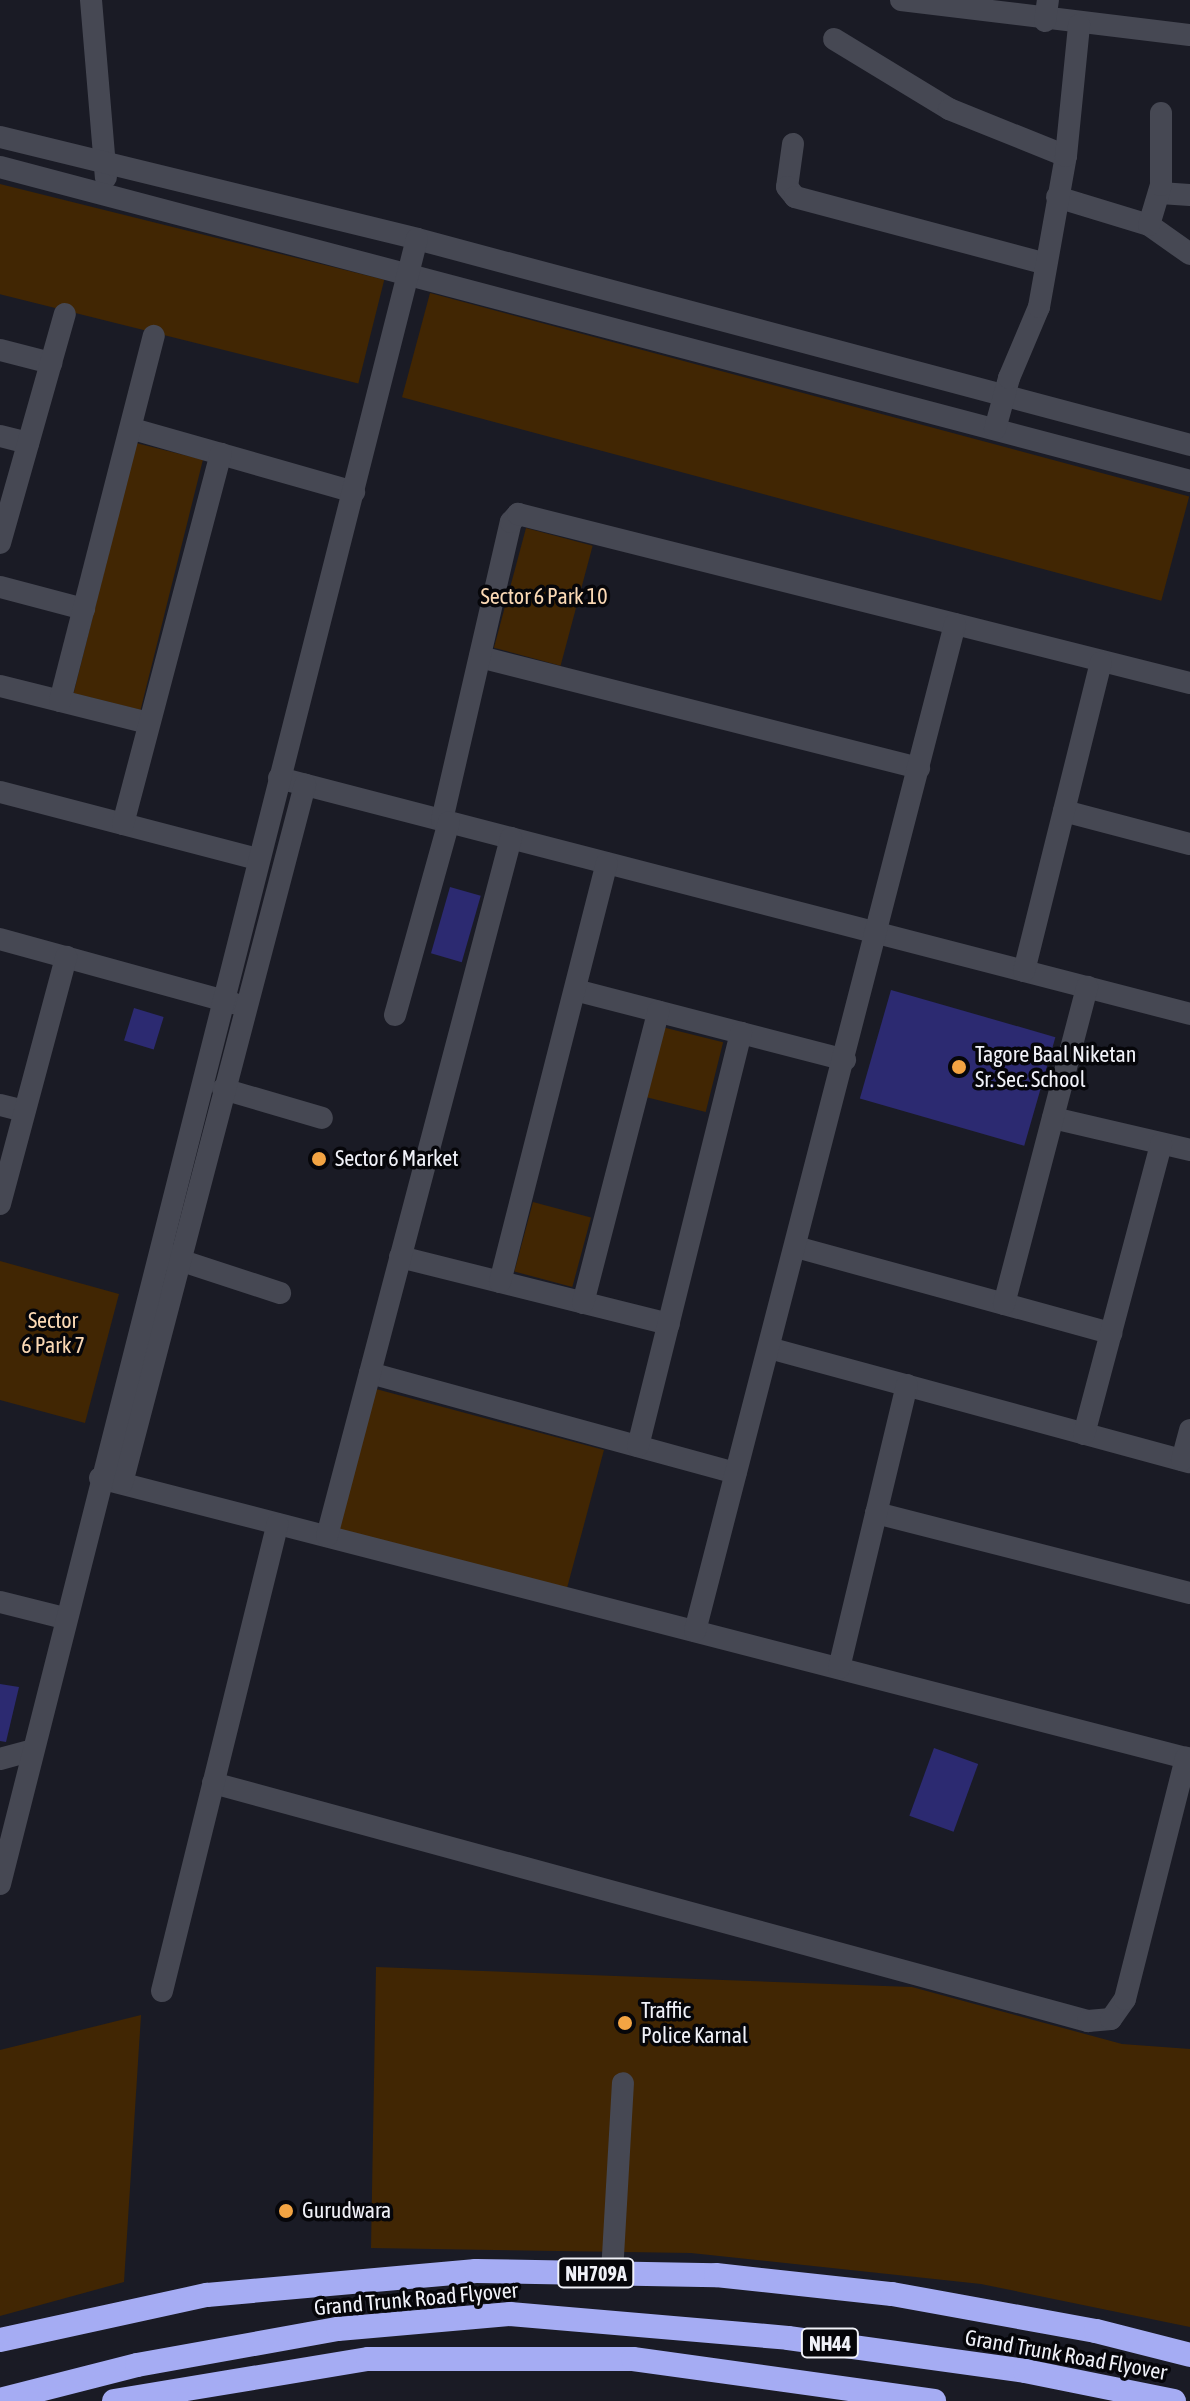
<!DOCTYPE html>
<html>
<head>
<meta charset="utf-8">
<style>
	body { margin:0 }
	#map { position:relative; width:1190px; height:2401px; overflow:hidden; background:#1a1b25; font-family:"Asap Condensed",sans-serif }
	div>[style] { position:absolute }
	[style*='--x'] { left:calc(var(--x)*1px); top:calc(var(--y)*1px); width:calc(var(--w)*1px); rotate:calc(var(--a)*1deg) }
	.green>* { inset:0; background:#412603; transform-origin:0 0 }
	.building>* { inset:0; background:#2c2a71; transform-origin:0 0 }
	.minor>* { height:22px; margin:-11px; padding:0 11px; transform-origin:11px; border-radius:11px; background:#464853 }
	.highway>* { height:24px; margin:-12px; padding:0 12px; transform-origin:12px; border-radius:12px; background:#a5acf3 }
	.dots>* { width:22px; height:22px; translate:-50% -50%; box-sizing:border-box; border:4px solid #06060a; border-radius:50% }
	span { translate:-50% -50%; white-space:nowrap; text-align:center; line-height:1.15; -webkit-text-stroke:7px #06060a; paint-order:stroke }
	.shield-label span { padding:2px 6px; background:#06060a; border:2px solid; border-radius:6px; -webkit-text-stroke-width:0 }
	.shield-label { font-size:20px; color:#f0f1f8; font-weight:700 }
	.park-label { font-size:22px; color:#fbd9b5 }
	.poi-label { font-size:22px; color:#f0f1f8 }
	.left { translate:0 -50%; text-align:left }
	.street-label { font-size:22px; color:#f0f1f8 }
</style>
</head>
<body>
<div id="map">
	<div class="green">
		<i style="left:0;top:184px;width:396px;height:107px;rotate:14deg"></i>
		<i style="left:430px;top:293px;width:786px;height:108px;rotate:15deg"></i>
		<i style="left:136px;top:443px;width:69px;height:258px;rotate:14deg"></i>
		<i style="left:526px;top:528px;width:69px;height:124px;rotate:15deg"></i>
		<i style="left:662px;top:1027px;width:63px;height:72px;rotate:14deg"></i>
		<i style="left:533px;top:1202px;width:60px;height:72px;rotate:15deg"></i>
		<i style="clip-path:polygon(0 1261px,119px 1294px,85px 1423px,0 1400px)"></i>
		<i style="left:376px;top:1389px;width:236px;height:145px;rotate:15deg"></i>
		<i style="clip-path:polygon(376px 1967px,912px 1987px,1122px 2044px,1190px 2049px,1190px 2327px,981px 2284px,691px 2253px,371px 2248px)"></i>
		<i style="clip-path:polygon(141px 2015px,124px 2282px,0 2316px,0 2050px)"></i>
	</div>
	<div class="building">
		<i style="left:450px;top:887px;width:32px;height:69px;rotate:16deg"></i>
		<i style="left:891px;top:990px;width:171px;height:113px;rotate:16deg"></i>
		<i style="left:134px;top:1008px;width:31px;height:34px;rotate:17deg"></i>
		<i style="clip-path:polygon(0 1684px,19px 1687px,6px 1742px,0 1741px)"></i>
		<i style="left:934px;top:1748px;width:47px;height:72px;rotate:20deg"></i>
	</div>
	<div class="minor">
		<i style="--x:91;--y:0;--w:178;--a:85.2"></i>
		<i style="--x:901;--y:0;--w:291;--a:6.9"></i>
		<i style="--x:1045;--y:21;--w:21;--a:-82"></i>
		<i style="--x:834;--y:39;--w:135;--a:31.3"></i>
		<i style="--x:949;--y:109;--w:126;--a:21.9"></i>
		<i style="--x:0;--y:137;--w:429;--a:13.7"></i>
		<i style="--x:417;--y:239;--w:800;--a:14.92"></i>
		<i style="--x:793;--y:144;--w:43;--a:97.9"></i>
		<i style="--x:787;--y:187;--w:13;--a:51"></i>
		<i style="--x:795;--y:197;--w:257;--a:14.9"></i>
		<i style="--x:0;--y:167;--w:1231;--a:14.78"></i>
		<i style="--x:1160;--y:193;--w:30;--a:4"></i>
		<i style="--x:1057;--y:197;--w:96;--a:16.9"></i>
		<i style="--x:1149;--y:225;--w:50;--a:35.3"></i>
		<i style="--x:1149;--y:225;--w:42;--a:-73.3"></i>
		<i style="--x:1161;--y:185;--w:72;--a:-90"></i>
		<i style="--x:0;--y:350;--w:53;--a:14.3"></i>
		<i style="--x:133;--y:429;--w:230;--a:15.9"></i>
		<i style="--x:995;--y:429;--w:53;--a:-74.6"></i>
		<i style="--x:1009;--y:378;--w:77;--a:-67.1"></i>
		<i style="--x:1039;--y:307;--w:153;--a:-79.9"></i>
		<i style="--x:1066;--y:156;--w:132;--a:-84.3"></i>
		<i style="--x:0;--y:436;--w:29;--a:14"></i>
		<i style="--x:0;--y:543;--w:238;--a:-74.2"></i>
		<i style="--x:0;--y:587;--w:87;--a:14.7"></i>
		<i style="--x:480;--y:657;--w:453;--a:14.2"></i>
		<i style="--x:0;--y:686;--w:153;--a:14"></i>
		<i style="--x:60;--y:701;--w:377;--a:-75.6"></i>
		<i style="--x:279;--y:778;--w:941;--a:14.52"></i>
		<i style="--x:0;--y:792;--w:267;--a:14.6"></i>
		<i style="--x:1064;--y:811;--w:130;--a:14.7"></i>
		<i style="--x:442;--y:820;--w:306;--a:-77"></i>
		<i style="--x:511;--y:522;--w:11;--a:-49"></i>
		<i style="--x:518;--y:514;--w:693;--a:14.12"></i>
		<i style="--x:123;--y:824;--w:383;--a:-75.2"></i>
		<i style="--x:0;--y:939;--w:242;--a:15.4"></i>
		<i style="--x:1024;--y:971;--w:318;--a:-76"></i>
		<i style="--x:575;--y:990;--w:279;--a:14.5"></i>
		<i style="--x:395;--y:1015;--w:200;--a:-74.4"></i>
		<i style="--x:223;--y:1089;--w:103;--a:16.3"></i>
		<i style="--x:0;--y:1105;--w:25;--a:14"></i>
		<i style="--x:1053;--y:1118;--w:141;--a:13.1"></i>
		<i style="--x:0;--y:1204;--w:256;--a:-75"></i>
		<i style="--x:796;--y:1247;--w:327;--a:15.3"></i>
		<i style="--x:167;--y:1256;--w:119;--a:18.1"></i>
		<i style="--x:400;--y:1257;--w:277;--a:14"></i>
		<i style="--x:500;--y:1282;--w:432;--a:-75.7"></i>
		<i style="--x:583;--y:1303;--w:301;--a:-75.5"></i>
		<i style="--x:1004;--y:1304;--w:328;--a:-75.3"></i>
		<i style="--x:769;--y:1348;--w:436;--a:15.2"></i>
		<i style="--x:370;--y:1373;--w:379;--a:15.3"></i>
		<i style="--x:1084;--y:1434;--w:300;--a:-75.1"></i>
		<i style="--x:638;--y:1446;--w:426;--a:-76"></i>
		<i style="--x:1182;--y:1460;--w:31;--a:-75"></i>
		<i style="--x:100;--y:1478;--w:1126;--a:14.46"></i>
		<i style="--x:122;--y:1483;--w:722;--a:-75.31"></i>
		<i style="--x:876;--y:1513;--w:324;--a:14.3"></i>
		<i style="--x:327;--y:1536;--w:722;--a:-75.23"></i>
		<i style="--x:0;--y:1602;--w:66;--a:14"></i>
		<i style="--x:695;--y:1631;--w:1040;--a:-75.52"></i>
		<i style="--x:839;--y:1668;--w:291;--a:-76.5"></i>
		<i style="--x:0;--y:1759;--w:31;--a:-15"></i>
		<i style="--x:213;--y:1783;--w:907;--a:15.22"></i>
		<i style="--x:1088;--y:2021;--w:23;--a:-5"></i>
		<i style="--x:1111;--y:2019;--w:24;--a:-55"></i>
		<i style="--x:1125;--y:1999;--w:249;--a:-75.8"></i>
		<i style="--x:0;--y:1884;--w:1697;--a:-75.78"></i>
		<i style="--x:162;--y:1991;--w:481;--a:-76.1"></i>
		<i style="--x:612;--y:2273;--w:190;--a:-86.7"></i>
	</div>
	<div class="highway">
		<i style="--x:0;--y:2340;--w:212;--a:-12.3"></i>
		<i style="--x:207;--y:2295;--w:270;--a:-5.1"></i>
		<i style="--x:476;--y:2271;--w:240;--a:1"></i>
		<i style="--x:716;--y:2275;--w:177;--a:6.2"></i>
		<i style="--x:892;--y:2294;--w:207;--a:10.3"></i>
		<i style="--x:1096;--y:2331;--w:97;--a:14.3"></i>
		<i style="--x:0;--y:2400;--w:141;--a:-14.3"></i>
		<i style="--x:137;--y:2365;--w:204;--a:-10.2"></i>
		<i style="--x:338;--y:2329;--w:173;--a:-5"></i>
		<i style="--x:510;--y:2314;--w:279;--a:4.9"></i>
		<i style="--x:788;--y:2338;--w:239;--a:7.9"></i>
		<i style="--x:1025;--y:2371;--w:152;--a:11.4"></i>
		<i style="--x:114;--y:2401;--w:257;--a:-9.4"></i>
		<i style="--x:368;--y:2359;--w:265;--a:0"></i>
		<i style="--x:633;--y:2359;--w:304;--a:7.9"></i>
	</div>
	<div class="dots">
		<i style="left:959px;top:1067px;background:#f3a443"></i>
		<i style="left:319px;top:1159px;background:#f3a443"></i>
		<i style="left:625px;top:2023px;background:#f3a443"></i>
		<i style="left:286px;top:2211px;background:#f3a443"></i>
	</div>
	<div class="shield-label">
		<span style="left:596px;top:2273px">NH709A</span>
		<span style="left:830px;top:2343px">NH44</span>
	</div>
	<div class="park-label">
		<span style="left:544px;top:597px">Sector 6 Park 10</span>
		<span style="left:53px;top:1333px">Sector<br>6 Park 7</span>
	</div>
	<div class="poi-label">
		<span class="left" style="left:975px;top:1067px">Tagore Baal Niketan<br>Sr. Sec. School</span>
		<span class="left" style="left:335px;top:1159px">Sector 6 Market</span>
		<span class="left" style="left:641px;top:2023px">Traffic<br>Police Karnal</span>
		<span class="left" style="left:302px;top:2211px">Gurudwara</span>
	</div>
	<div class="street-label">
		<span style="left:416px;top:2299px;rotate:-5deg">Grand Trunk Road Flyover</span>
		<span style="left:1066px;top:2355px;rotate:10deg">Grand Trunk Road Flyover</span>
	</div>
</div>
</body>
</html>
